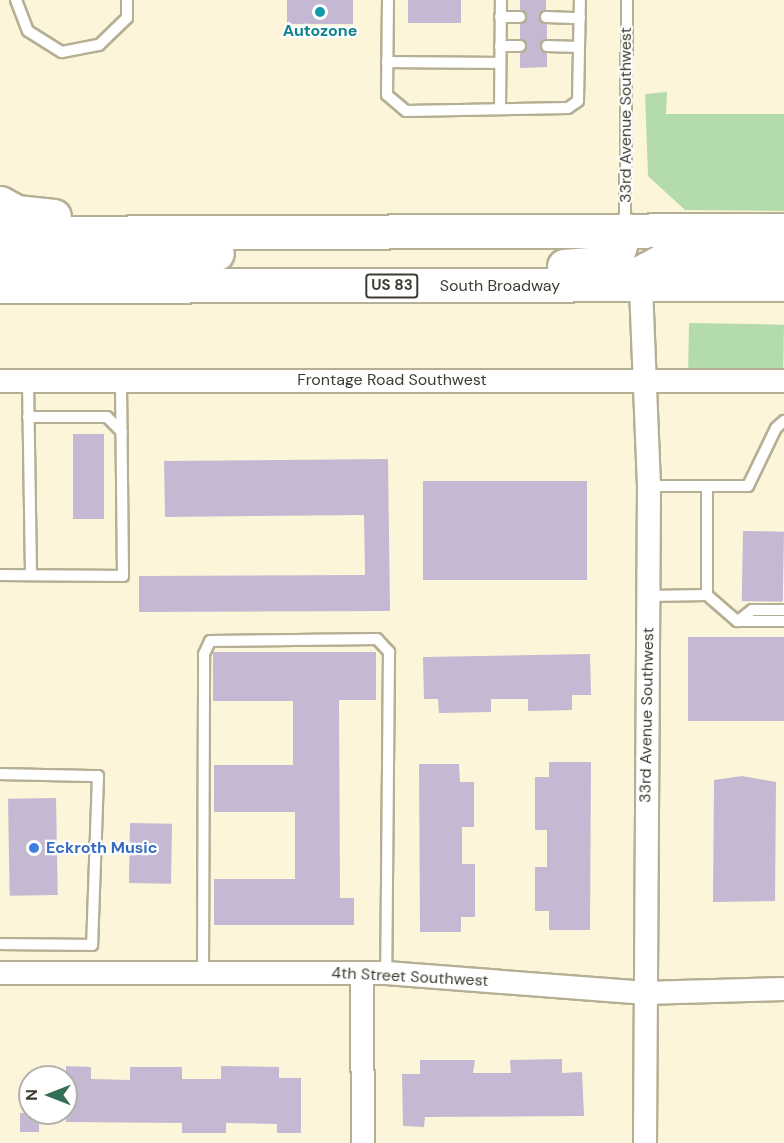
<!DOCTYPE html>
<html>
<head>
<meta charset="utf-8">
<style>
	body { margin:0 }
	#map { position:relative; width:784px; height:1143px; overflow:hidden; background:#fcf5d9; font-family:"DM Sans",sans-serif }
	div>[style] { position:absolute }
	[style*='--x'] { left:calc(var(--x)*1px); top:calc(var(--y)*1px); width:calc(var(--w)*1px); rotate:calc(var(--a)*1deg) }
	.green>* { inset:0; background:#b4dbac; transform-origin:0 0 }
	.building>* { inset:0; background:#c4b8d2; transform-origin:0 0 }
	.roads { filter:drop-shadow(2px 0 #b5af94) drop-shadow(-2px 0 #b5af94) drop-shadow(0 2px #b5af94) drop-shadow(0 -2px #b5af94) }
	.service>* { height:10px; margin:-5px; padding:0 5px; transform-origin:5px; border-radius:5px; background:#fff }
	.minor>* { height:22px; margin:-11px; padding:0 11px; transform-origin:11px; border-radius:11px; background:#fff }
	.trunk>* { height:33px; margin:-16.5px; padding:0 16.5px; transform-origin:16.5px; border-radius:16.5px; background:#fff }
	.dots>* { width:16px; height:16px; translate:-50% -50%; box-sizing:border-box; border:3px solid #fff; border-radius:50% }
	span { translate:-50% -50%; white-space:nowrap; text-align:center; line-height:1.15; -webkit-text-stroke:4.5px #fff; paint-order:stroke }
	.shield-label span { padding:2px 4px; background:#fff; border:2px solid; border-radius:4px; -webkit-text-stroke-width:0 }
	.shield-label { font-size:15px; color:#3e3b30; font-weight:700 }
	.culture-label { font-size:16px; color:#0d838f; font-weight:700 }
	.street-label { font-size:16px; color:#3e3b30 }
	.shop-label { font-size:16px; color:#366cbe; font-weight:700 }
	.left { translate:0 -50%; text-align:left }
	.north { position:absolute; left:18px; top:1065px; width:60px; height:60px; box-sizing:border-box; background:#fff; border:2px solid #b2b1ac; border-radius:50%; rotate:270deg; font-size:16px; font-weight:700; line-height:24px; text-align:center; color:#3e3b30 }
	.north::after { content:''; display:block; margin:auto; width:21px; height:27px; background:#356e57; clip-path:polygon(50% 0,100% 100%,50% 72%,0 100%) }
</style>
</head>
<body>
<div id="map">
	<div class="green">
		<i style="clip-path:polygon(667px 92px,666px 114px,784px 114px,784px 211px,685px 210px,648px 176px,645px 94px)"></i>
		<i style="left:689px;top:323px;width:95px;height:45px;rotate:1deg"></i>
	</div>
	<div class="building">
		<i style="left:287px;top:0;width:66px;height:24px"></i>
		<i style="left:408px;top:0;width:53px;height:23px"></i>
		<i style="clip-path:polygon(520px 0,546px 0,546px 10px,539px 17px,547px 25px,547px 39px,540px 46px,547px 54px,547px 67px,520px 68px,520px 54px,527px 45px,520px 39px,520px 24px,527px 16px,520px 9px)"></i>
		<i style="left:73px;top:434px;width:31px;height:85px"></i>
		<i style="clip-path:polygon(388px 459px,390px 611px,139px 612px,139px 576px,365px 575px,364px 515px,165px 517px,164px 461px)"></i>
		<i style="left:423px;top:481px;width:164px;height:99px"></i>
		<i style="left:743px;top:531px;width:41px;height:70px;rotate:1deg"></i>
		<i style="left:688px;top:637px;width:96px;height:84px"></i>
		<i style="clip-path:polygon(213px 652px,376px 652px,376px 700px,339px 700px,340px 898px,354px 898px,354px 925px,214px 925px,214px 879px,295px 879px,295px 812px,214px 812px,214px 765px,293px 765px,293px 701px,213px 701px)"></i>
		<i style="clip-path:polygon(590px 654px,591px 695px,572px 695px,572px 710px,528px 711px,528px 699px,491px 699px,491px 712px,439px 713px,438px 699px,424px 699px,423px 657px)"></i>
		<i style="clip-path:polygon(549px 762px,591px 762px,590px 930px,549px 930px,549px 911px,535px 911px,535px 867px,547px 867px,547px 830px,535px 830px,535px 777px,549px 777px)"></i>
		<i style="clip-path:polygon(419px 764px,459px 764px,460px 782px,474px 782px,474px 827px,462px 827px,462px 864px,475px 864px,475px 917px,461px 917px,461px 932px,420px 932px)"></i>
		<i style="clip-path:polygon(742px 776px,776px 782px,775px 901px,713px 902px,714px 780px)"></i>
		<i style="left:56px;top:798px;width:97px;height:48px;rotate:89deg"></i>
		<i style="left:130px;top:823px;width:42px;height:60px;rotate:1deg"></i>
		<i style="clip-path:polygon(562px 1059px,562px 1073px,582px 1072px,584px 1116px,425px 1117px,424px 1127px,403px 1126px,402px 1074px,420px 1074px,420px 1060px,475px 1060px,473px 1073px,511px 1073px,510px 1060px)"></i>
		<i style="clip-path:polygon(66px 1066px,91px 1067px,91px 1079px,130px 1080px,130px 1067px,182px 1067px,182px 1079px,221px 1079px,221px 1066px,279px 1067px,279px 1078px,301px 1078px,301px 1133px,277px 1133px,277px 1124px,226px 1123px,226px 1133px,182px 1133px,182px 1123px,66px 1122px)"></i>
		<i style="left:20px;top:1113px;width:19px;height:19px"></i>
	</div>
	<div class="roads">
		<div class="service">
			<i style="--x:16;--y:0;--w:33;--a:69"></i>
			<i style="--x:28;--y:31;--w:40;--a:32"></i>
			<i style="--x:62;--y:52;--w:38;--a:-11"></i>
			<i style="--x:99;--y:45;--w:39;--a:-44"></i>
			<i style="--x:127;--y:18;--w:18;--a:-90"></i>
			<i style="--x:388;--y:0;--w:95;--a:90.6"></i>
			<i style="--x:387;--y:95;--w:25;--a:40"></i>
			<i style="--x:406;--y:111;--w:162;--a:-1.1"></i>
			<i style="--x:568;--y:108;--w:12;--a:-35"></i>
			<i style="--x:578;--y:101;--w:101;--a:-88.9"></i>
			<i style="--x:500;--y:17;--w:20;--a:0"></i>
			<i style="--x:546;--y:17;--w:34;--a:2"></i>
			<i style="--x:500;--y:46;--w:20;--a:0"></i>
			<i style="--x:547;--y:46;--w:32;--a:2"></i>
			<i style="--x:387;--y:62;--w:113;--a:0.5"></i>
			<i style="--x:500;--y:109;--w:109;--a:-89.5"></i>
			<i style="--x:625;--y:228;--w:228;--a:-89.5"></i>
			<i style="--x:28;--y:382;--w:193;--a:89.1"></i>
			<i style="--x:28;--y:417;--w:79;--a:0"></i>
			<i style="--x:107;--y:417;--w:21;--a:45"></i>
			<i style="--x:649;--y:486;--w:99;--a:0"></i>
			<i style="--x:748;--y:486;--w:64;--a:-64.2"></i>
			<i style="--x:776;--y:428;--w:11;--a:-41"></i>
			<i style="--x:707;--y:486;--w:109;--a:90"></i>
			<i style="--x:0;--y:575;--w:123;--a:0.5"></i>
			<i style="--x:123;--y:576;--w:196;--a:-90.6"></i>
			<i style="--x:648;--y:596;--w:59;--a:-1"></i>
			<i style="--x:707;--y:595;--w:40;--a:41"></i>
			<i style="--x:737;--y:621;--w:47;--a:0"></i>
			<i style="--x:738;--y:621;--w:18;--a:-38"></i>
			<i style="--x:752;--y:610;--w:32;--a:0"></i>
			<i style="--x:0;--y:774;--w:98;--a:1.2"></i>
			<i style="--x:98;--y:776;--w:169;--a:92"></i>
			<i style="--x:92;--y:945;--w:92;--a:-179.4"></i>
			<i style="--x:203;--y:973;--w:319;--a:-89.8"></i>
			<i style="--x:204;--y:654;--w:14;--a:-65"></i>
			<i style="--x:210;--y:641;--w:167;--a:-0.7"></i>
			<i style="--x:377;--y:639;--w:18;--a:47"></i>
			<i style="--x:389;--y:652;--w:321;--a:90.5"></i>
		</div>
		<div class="minor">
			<i style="--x:641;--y:287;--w:199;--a:87.7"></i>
			<i style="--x:649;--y:486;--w:657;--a:90.35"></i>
			<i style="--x:0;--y:381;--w:784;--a:0"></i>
			<i style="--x:0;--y:973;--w:386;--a:0"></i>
			<i style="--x:386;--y:973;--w:258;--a:4.4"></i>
			<i style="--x:643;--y:993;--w:141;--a:-1.6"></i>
			<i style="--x:362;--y:973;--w:170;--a:89.7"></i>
		</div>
		<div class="trunk">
			<i style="--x:0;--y:203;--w:18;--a:29"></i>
			<i style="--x:16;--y:212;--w:38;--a:6"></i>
			<i style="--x:0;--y:233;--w:784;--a:-0.22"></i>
			<i style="--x:0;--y:263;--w:217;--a:-2.6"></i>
			<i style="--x:564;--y:266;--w:51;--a:-4.5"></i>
			<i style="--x:615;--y:262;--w:34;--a:-73"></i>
			<i style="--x:0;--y:286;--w:784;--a:-0.15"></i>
			<i style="--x:641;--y:287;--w:16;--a:-83"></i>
			<i style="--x:643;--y:271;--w:19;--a:-28"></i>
			<i style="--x:660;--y:262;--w:124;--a:0"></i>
		</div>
	</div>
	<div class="dots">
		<i style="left:320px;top:12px;background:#0f9aa8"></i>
		<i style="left:34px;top:848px;background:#3f7fe0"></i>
	</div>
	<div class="shield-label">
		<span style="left:392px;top:286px">US 83</span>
	</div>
	<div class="culture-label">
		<span style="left:320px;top:31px">Autozone</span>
	</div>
	<div class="street-label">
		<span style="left:626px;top:115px;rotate:-90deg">33rd Avenue Southwest</span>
		<span style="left:500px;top:286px">South Broadway</span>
		<span style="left:392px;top:380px">Frontage Road Southwest</span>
		<span style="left:647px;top:715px;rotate:-89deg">33rd Avenue Southwest</span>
		<span style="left:410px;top:977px;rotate:3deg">4th Street Southwest</span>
	</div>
	<div class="shop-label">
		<span class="left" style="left:46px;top:848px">Eckroth Music</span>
	</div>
	<div class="north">N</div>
</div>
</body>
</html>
